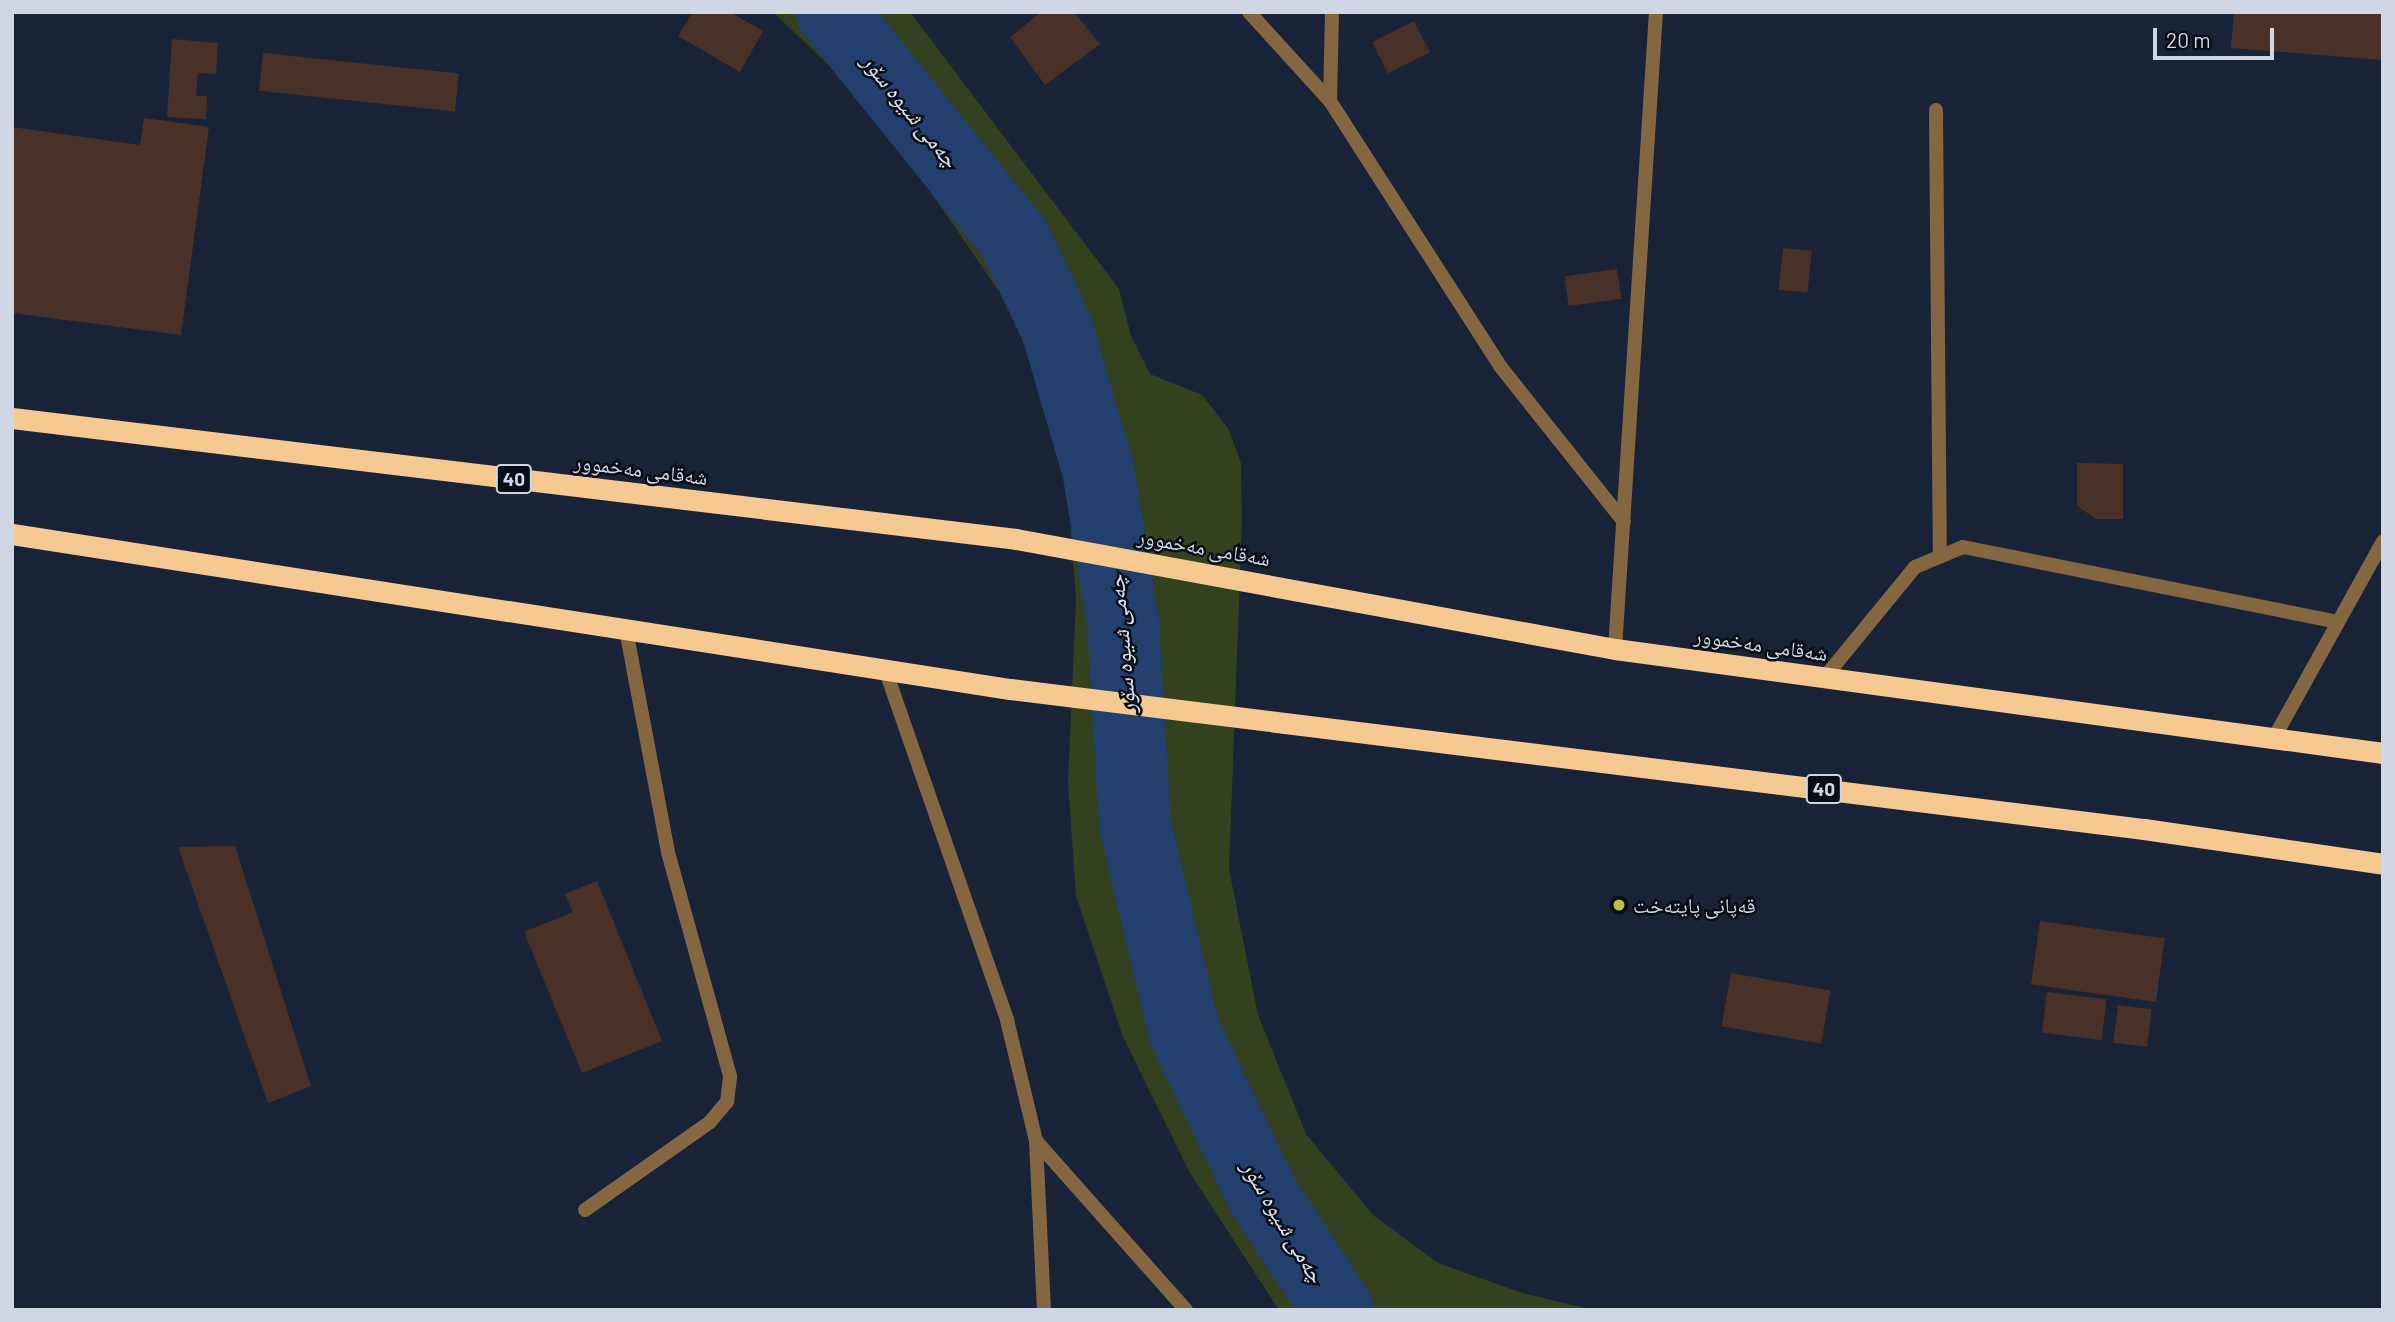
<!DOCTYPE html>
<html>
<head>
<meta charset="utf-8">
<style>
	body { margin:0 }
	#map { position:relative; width:2395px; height:1322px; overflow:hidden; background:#182337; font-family:Barlow,"Noto Naskh Arabic",sans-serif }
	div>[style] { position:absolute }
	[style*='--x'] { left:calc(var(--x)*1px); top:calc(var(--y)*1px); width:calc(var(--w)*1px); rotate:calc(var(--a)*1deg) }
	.green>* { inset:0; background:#33411e }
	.river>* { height:72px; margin:-36px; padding:0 36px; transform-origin:36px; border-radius:36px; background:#223f6e }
	.building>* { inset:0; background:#4a3127; transform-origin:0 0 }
	.lane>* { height:14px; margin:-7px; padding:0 7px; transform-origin:7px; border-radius:7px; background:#846640 }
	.highway>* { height:21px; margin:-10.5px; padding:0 10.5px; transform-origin:10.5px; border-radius:10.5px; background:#f7c992 }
	.dots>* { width:19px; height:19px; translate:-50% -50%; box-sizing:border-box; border:4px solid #080d15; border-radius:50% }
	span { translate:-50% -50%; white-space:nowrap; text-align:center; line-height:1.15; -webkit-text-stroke:5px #080d15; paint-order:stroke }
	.shield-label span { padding:2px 5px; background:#080d15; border:2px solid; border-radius:5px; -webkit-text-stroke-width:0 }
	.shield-label { font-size:19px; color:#cfd7e4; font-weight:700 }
	.street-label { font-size:21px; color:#cfd7e4 }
	.poi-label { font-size:21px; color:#cfd7e4 }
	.left { translate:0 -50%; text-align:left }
	.water-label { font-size:23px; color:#d9e3f2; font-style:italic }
	.frame { position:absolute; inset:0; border:14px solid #cfd7e4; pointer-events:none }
	.scale { position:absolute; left:2153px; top:28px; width:121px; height:32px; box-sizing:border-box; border:4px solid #cfd7e4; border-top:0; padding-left:9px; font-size:21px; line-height:24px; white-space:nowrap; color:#cfd7e4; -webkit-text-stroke:5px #080d15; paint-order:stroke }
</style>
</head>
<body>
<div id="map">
	<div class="green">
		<i style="clip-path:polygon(773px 12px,910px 12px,1119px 289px,1131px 336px,1150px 374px,1202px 395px,1228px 428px,1241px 463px,1242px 521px,1229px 869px,1258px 1015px,1306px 1134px,1373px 1215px,1438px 1263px,1522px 1293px,1594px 1310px,1279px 1310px,1190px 1173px,1123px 1037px,1076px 896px,1068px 782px,1076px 599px,1065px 451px,1044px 380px,1000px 293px,928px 188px,845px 81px)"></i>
	</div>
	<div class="river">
		<i style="--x:832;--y:12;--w:290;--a:51.2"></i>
		<i style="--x:1014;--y:238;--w:101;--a:64.7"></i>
		<i style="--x:1057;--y:329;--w:146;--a:73.7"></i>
		<i style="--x:1098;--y:469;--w:156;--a:80.8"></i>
		<i style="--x:1123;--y:623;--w:202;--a:86.6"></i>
		<i style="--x:1135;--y:825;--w:212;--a:76.6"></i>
		<i style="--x:1184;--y:1031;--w:181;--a:64.4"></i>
		<i style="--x:1262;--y:1194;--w:139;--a:56.8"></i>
	</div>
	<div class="building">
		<i style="clip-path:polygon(693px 12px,730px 12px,763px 31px,740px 72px,678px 36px)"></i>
		<i style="clip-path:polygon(1041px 12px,1074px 12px,1100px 44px,1045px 85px,1010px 37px)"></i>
		<i style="clip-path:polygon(2234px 12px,2383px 12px,2383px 60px,2231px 48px)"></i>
		<i style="left:1414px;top:21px;width:35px;height:47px;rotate:63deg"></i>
		<i style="clip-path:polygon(172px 39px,218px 43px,216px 74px,198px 73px,196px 96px,207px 96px,206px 119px,167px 117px)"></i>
		<i style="left:263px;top:53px;width:197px;height:38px;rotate:6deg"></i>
		<i style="clip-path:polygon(144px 118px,209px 127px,181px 335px,12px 313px,12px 127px,140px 145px)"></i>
		<i style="left:1783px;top:248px;width:29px;height:42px;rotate:6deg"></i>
		<i style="left:1617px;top:269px;width:30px;height:53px;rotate:82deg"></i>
		<i style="clip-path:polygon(2077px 463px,2123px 464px,2123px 519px,2096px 519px,2077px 506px)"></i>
		<i style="clip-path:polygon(235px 846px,311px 1086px,268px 1103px,178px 847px)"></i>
		<i style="clip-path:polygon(597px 881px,662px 1041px,582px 1073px,524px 932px,573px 912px,565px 894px)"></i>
		<i style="left:2040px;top:921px;width:126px;height:64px;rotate:8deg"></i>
		<i style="left:1731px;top:973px;width:101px;height:54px;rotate:10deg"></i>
		<i style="left:2047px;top:992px;width:60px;height:41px;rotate:7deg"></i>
		<i style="left:2118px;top:1005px;width:34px;height:38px;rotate:7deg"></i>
	</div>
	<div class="lane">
		<i style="--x:1249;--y:12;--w:120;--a:47.7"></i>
		<i style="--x:1330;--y:101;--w:315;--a:57.3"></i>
		<i style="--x:1500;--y:366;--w:199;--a:51.5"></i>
		<i style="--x:1330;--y:101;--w:89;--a:-88.7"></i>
		<i style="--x:1936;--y:110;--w:446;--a:89.5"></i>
		<i style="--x:1615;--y:649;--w:638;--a:-86.32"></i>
		<i style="--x:885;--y:669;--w:372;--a:70.8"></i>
		<i style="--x:1007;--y:1020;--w:124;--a:76.5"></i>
		<i style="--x:1036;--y:1141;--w:169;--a:87.3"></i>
		<i style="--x:1825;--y:677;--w:142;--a:-50.7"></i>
		<i style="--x:1915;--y:567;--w:52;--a:-22.6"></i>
		<i style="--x:1963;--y:547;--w:382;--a:11.3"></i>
		<i style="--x:2274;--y:738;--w:225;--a:-61"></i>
		<i style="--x:1036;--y:1141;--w:226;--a:48.4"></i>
		<i style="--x:585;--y:1210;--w:153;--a:-35.1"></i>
		<i style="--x:710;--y:1122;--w:26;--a:-50"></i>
		<i style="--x:727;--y:1102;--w:26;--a:-83"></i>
		<i style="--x:730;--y:1076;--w:232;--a:-105.5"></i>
		<i style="--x:668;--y:852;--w:227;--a:-100.7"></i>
	</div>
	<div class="highway">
		<i style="--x:12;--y:418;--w:1011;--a:6.87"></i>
		<i style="--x:1016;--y:539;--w:609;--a:10.41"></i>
		<i style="--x:1615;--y:649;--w:775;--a:7.71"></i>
		<i style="--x:12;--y:534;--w:1010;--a:8.83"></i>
		<i style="--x:1010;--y:689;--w:1143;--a:7.04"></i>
		<i style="--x:2144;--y:829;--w:242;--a:8.3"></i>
	</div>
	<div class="dots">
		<i style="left:1619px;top:905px;background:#bebf42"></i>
	</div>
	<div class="shield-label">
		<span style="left:514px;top:479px">40</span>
		<span style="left:1824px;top:789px">40</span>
	</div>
	<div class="street-label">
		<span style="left:641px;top:469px;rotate:7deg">شەقامی مەخموور</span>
		<span style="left:1204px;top:547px;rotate:10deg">شەقامی مەخموور</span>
		<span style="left:1761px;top:644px;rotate:8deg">شەقامی مەخموور</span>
	</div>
	<div class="poi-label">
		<span class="left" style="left:1633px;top:905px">قەپانی پایتەخت</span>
	</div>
	<div class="water-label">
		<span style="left:911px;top:110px;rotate:51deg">چەمی شیوە سۆر</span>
		<span style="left:1121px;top:644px;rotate:-95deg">چەمی شیوە سۆر</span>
		<span style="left:1284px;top:1221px;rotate:59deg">چەمی شیوە سۆر</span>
	</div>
	<div class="frame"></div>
	<div class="scale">20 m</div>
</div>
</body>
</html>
